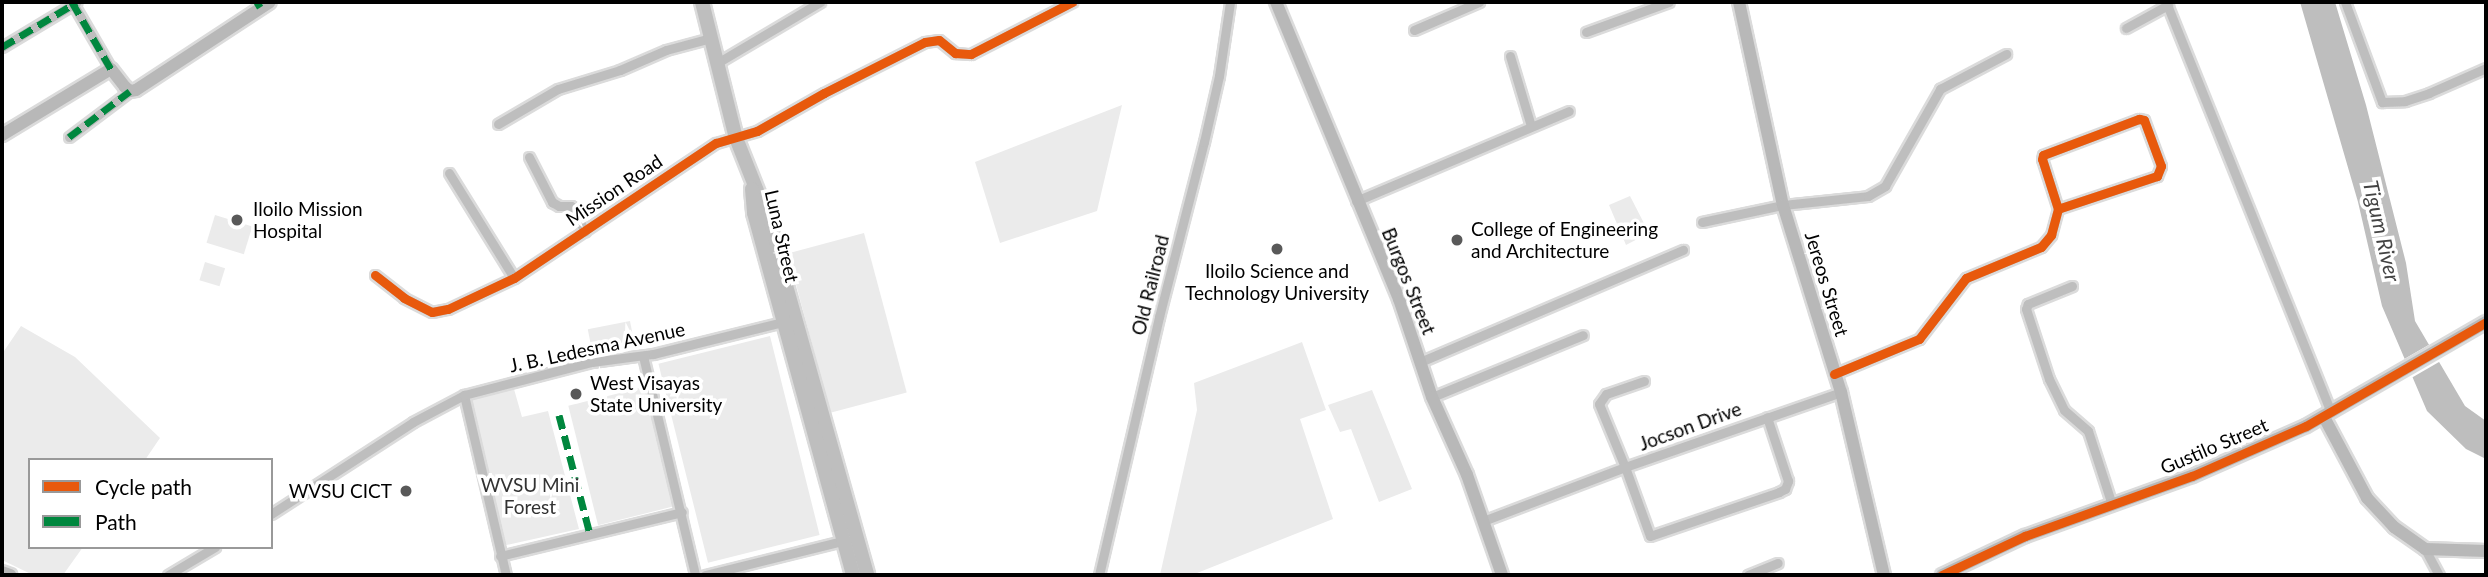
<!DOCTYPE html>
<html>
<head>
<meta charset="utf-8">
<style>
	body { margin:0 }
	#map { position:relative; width:2488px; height:577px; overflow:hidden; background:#fff; font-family:Lato,sans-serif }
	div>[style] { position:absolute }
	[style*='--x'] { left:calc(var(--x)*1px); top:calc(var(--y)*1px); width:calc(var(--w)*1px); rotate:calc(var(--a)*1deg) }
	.green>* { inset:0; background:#ebebeb; transform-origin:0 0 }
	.water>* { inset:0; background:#bebebe }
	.pier>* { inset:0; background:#fff; transform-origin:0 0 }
	.roads { filter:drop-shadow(2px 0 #dbdbdb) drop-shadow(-2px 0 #dbdbdb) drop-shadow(0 2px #dbdbdb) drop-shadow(0 -2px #dbdbdb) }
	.street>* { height:9px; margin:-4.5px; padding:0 4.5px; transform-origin:4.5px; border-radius:4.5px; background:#bebebe }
	.secondary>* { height:12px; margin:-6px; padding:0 6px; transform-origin:6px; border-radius:6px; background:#b8b8b8 }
	.primary>* { height:14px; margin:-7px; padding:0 7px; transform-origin:7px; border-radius:7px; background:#bebebe }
	.quiet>* { height:7px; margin-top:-3.5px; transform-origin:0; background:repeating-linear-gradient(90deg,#00873e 0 14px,transparent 0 21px) }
	.cycleway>* { height:9px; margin:-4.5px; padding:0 4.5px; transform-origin:4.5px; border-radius:4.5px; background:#e8590c }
	.dots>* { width:19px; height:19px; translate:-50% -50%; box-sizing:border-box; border:4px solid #fff; border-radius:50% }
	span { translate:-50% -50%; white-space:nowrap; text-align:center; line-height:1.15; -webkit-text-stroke:7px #fff; paint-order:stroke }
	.street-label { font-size:19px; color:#000 }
	.poi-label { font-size:19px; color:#000 }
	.left { translate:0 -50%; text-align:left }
	.right { translate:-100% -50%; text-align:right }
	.park-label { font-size:19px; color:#323232 }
	.water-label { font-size:21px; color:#434343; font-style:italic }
	.frame { position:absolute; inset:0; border:4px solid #000; pointer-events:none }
	.legend { position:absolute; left:28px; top:458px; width:245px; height:91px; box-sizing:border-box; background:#fff; border:2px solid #999; margin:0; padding:9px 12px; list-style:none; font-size:21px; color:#000 }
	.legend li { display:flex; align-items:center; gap:14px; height:35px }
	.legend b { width:35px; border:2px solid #999 }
</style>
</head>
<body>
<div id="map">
	<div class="green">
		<i style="clip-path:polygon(1122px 105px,1097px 211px,1000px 243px,975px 162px)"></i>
		<i style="clip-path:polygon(1630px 196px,1649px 233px,1626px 245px,1609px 205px)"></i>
		<i style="left:215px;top:215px;width:39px;height:29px;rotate:17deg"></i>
		<i style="left:864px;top:233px;width:165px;height:79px;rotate:75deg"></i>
		<i style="left:205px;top:262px;width:21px;height:19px;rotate:17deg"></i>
		<i style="left:630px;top:321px;width:20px;height:43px;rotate:79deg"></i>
		<i style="clip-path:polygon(21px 326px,75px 357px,160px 438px,145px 460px,30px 460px,30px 547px,83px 547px,63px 575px,33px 575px,2px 560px,2px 354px)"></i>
		<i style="left:770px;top:336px;width:205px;height:115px;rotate:76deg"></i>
		<i style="clip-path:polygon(1302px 342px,1326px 410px,1300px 419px,1333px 519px,1192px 575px,1160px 575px,1197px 410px,1194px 383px)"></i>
		<i style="left:644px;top:387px;width:123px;height:78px;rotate:76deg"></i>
		<i style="clip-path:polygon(514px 389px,522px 417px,548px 411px,579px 529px,502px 546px,470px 399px)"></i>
		<i style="clip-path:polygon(1372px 390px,1412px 489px,1379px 502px,1351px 429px,1340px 432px,1328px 405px)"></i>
	</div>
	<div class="water">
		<i style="clip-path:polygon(2300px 2px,2335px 2px,2366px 105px,2406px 263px,2415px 321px,2465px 406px,2486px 421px,2486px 459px,2466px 449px,2427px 411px,2382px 306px,2358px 202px)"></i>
	</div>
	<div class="pier">
		<i style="left:2432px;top:343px;width:20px;height:35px;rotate:60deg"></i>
	</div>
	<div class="roads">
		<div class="street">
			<i style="--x:72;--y:2;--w:78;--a:59.8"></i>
			<i style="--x:2166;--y:2;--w:442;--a:68.1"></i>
			<i style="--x:2345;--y:2;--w:107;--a:69.7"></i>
			<i style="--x:2382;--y:102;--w:23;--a:-2"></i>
			<i style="--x:2405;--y:101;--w:25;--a:-18"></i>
			<i style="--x:2429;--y:93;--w:62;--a:-23.7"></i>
			<i style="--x:2126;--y:28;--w:48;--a:-28.7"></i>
			<i style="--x:1414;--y:30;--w:71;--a:-23.3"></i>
			<i style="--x:1586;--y:32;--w:88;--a:-19.9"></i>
			<i style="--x:2;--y:47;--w:87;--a:-31"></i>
			<i style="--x:1510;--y:56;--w:73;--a:73.3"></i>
			<i style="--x:717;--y:63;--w:120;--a:-30.6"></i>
			<i style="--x:498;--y:124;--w:69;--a:-30.3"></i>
			<i style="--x:558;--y:89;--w:65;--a:-17"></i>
			<i style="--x:620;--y:70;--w:50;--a:-23.5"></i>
			<i style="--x:666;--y:50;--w:47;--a:-14.9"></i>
			<i style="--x:69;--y:137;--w:76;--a:-37"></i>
			<i style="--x:529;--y:157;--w:51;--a:62.9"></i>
			<i style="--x:552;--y:202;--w:8;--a:30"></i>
			<i style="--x:559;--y:206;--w:12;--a:0"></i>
			<i style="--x:571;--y:206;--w:29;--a:61"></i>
			<i style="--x:449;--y:173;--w:123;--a:58.2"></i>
			<i style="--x:1356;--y:201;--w:231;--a:-22.9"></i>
			<i style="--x:1702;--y:222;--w:83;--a:-11.9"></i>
			<i style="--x:1783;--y:205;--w:85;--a:-6"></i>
			<i style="--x:1868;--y:196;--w:20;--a:-30"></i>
			<i style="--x:1885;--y:186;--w:112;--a:-60.4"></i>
			<i style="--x:1940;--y:89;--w:75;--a:-27.9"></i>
			<i style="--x:375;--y:275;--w:37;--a:38"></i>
			<i style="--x:404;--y:298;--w:31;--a:27"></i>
			<i style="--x:432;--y:312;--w:16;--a:-11"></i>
			<i style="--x:448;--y:309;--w:73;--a:-25.2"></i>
			<i style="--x:514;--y:278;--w:243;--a:-33.8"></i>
			<i style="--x:716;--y:143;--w:43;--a:-16.3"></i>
			<i style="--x:757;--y:131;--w:77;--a:-29.6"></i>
			<i style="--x:824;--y:93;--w:113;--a:-26.8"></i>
			<i style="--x:925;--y:42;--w:14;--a:-8"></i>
			<i style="--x:939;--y:40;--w:21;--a:39"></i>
			<i style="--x:955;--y:53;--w:16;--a:4"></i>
			<i style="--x:971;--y:54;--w:114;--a:-27.2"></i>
			<i style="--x:2072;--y:286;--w:48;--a:157.8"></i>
			<i style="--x:2028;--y:304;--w:5;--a:112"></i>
			<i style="--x:2026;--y:309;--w:74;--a:71.8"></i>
			<i style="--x:2049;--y:379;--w:34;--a:64"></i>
			<i style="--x:2064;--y:410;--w:32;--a:41"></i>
			<i style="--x:2088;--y:431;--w:78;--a:72"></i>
			<i style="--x:643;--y:356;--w:225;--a:76.6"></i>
			<i style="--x:1420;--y:362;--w:286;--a:-23.1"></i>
			<i style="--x:1834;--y:374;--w:92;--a:-22.4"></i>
			<i style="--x:1919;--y:339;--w:77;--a:-52.4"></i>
			<i style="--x:1966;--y:278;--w:81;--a:-22.5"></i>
			<i style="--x:2041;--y:247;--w:16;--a:-50"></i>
			<i style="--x:2051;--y:235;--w:27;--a:-75"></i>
			<i style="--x:2058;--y:209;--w:52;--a:-107.7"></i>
			<i style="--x:2042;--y:159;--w:4;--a:-76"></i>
			<i style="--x:2043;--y:155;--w:103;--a:-20.6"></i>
			<i style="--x:2139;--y:119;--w:5;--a:11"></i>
			<i style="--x:2144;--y:120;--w:49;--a:69.7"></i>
			<i style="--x:2161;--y:166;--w:11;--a:112"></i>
			<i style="--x:2157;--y:176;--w:104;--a:161.6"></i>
			<i style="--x:1644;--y:381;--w:40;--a:161.1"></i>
			<i style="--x:1606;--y:394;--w:12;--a:125"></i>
			<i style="--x:1599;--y:404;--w:68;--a:67.6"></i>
			<i style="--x:1625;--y:467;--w:229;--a:-19.1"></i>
			<i style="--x:464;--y:395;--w:185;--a:76.9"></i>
			<i style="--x:1432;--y:397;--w:163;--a:-22.3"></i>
			<i style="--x:271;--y:514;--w:169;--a:-32.9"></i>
			<i style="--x:413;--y:422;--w:58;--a:-27.9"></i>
			<i style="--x:464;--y:395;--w:132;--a:-14.5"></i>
			<i style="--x:592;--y:362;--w:62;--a:-7.5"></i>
			<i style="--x:653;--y:354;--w:137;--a:-13.9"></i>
			<i style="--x:1483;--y:521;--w:152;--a:-20.8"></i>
			<i style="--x:1625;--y:467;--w:73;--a:70.1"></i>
			<i style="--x:1650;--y:536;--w:136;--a:-18.8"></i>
			<i style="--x:1779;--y:492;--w:7;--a:-27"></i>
			<i style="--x:1785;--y:489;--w:9;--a:-69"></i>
			<i style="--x:1788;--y:481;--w:67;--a:-108.2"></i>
			<i style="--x:2425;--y:549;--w:30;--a:62"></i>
			<i style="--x:500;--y:556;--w:187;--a:-13.6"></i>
			<i style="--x:168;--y:575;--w:55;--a:-30.8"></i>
			<i style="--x:705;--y:575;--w:145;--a:-13.9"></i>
			<i style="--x:1099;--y:575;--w:265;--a:-76.9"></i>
			<i style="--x:1159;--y:317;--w:181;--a:-75.6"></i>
			<i style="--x:1204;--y:142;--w:68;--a:-77.2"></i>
			<i style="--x:1219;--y:76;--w:75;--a:-81.5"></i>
			<i style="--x:1748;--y:575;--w:32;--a:-22"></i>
		</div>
		<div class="secondary">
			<i style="--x:1276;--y:2;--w:321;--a:67.5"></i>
			<i style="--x:1399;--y:299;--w:103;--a:71.4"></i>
			<i style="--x:1432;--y:397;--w:85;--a:65.8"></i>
			<i style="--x:1467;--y:475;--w:106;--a:70.7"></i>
			<i style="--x:1739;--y:2;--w:208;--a:77.8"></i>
			<i style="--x:1783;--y:205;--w:196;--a:72.8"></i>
			<i style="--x:1841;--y:392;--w:188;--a:76.8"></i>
			<i style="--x:2;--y:135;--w:127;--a:-31.2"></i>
			<i style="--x:111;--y:69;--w:23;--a:52"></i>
			<i style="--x:125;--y:87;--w:6;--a:39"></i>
			<i style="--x:130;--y:91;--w:6;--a:-9"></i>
			<i style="--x:136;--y:90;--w:160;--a:-33.3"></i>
			<i style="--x:2324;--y:417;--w:92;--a:62"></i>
			<i style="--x:2367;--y:498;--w:40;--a:47"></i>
			<i style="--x:2394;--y:527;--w:38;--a:35"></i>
			<i style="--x:2425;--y:549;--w:61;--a:1.9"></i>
			<i style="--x:2;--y:572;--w:9;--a:21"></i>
			<i style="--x:1942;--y:575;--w:92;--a:-25.2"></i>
			<i style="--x:2025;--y:536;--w:177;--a:-19.8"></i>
			<i style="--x:2192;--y:476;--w:124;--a:-23.7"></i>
			<i style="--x:2306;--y:426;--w:208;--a:-30"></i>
		</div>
		<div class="primary">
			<i style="--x:702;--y:2;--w:140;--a:76"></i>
			<i style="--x:736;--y:138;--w:79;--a:68.3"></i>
			<i style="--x:765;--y:211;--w:378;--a:74.3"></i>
			<i style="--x:752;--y:189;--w:24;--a:85"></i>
			<i style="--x:754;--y:213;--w:375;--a:74.7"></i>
		</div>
	</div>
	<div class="quiet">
		<i style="--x:72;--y:2;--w:78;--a:59.8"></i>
		<i style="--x:257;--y:2;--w:6;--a:59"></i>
		<i style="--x:2;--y:47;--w:87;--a:-31"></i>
		<i style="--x:69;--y:137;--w:76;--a:-37"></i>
		<i style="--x:559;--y:415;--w:123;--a:75.4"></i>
	</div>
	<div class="cycleway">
		<i style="--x:375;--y:275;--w:37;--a:38"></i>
		<i style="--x:404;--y:298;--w:31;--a:27"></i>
		<i style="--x:432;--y:312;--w:16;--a:-11"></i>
		<i style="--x:448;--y:309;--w:73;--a:-25.2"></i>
		<i style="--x:514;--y:278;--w:243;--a:-33.8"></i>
		<i style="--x:716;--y:143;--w:43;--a:-16.3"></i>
		<i style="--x:757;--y:131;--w:77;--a:-29.6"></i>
		<i style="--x:824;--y:93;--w:113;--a:-26.8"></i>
		<i style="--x:925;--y:42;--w:14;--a:-8"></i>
		<i style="--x:939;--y:40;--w:21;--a:39"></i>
		<i style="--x:955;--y:53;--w:16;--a:4"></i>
		<i style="--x:971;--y:54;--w:114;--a:-27.2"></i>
		<i style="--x:1834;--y:374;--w:92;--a:-22.4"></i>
		<i style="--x:1919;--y:339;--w:77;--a:-52.4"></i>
		<i style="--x:1966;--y:278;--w:81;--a:-22.5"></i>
		<i style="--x:2041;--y:247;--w:16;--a:-50"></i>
		<i style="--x:2051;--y:235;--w:27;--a:-75"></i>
		<i style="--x:2058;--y:209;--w:52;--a:-107.7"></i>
		<i style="--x:2042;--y:159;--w:4;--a:-76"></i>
		<i style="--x:2043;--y:155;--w:103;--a:-20.6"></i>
		<i style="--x:2139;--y:119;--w:5;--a:11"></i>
		<i style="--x:2144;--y:120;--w:49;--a:69.7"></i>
		<i style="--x:2161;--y:166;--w:11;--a:112"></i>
		<i style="--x:2157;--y:176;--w:104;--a:161.6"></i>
		<i style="--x:1942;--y:575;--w:92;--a:-25.2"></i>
		<i style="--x:2025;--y:536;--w:177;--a:-19.8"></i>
		<i style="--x:2192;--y:476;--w:124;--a:-23.7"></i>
		<i style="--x:2306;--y:426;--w:208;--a:-30"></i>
	</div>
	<div class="dots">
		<i style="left:237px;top:220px;background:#595959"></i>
		<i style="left:1457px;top:240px;background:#595959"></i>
		<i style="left:1277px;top:249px;background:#595959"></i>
		<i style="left:576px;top:394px;background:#595959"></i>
		<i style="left:406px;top:491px;background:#595959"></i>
	</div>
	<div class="street-label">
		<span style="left:614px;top:190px;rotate:-34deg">Mission Road</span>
		<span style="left:782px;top:236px;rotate:77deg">Luna Street</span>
		<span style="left:1409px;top:281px;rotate:68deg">Burgos Street</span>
		<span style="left:1827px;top:284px;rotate:73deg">Jereos Street</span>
		<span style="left:1150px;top:285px;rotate:-76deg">Old Railroad</span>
		<span style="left:597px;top:347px;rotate:-12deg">J. B. Ledesma Avenue</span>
		<span style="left:1690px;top:426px;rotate:-20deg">Jocson Drive</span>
		<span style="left:2214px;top:446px;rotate:-23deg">Gustilo Street</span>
	</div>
	<div class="poi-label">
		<span class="left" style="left:253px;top:220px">Iloilo Mission<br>Hospital</span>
		<span class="left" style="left:1471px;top:240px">College of Engineering<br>and Architecture</span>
		<span style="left:1277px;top:282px">Iloilo Science and<br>Technology University</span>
		<span class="left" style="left:590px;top:394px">West Visayas<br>State University</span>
		<span class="right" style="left:392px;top:491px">WVSU CICT</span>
	</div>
	<div class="park-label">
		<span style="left:530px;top:496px">WVSU Mini<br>Forest</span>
	</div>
	<div class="water-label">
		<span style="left:2382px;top:231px;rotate:77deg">Tigum River</span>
	</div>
	<div class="frame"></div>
	<ul class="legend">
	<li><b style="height:9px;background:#e8590c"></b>Cycle path</li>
	<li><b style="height:9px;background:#00873e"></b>Path</li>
	</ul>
</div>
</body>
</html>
